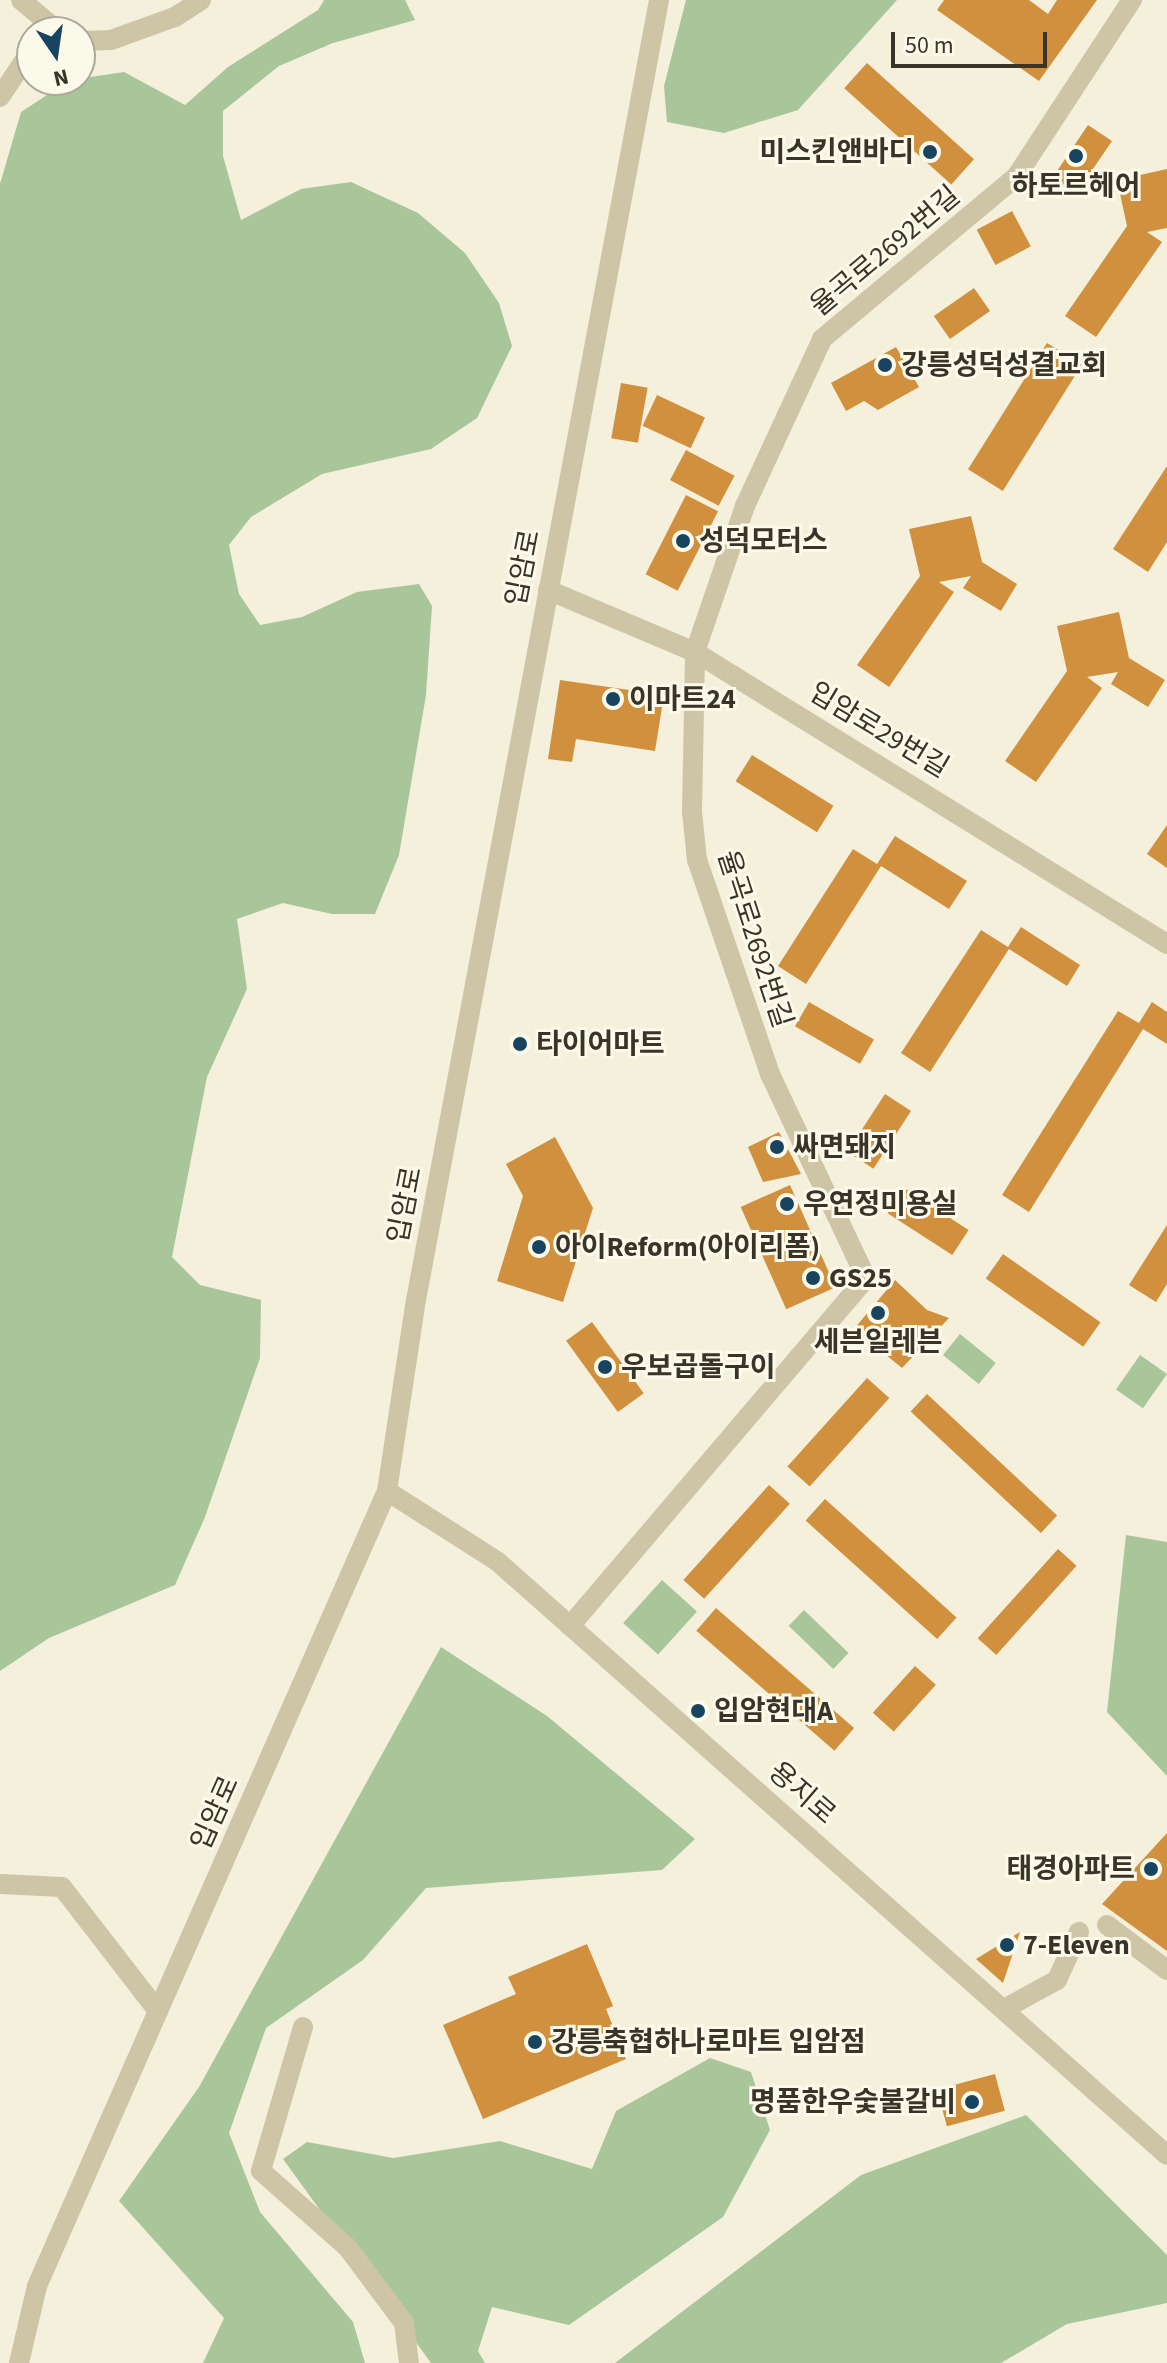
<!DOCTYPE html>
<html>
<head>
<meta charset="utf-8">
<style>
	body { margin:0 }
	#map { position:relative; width:1167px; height:2363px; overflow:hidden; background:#f4f0dc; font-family:"Source Sans 3","Noto Sans KR",sans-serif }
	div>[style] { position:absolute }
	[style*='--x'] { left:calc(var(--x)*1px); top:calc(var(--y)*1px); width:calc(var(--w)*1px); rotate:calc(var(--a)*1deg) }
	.green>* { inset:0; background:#a9c59a; transform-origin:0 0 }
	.building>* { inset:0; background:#d1903d; transform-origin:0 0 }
	.minor>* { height:20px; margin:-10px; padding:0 10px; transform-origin:10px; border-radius:10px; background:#cec5a6 }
	.dots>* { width:22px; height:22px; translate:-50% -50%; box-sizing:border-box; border:4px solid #fbf9e9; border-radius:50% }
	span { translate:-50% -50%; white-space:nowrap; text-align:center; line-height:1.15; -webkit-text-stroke:6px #fbf9e9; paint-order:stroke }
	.poi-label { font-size:28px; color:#393328; font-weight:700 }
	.right { translate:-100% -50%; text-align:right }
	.left { translate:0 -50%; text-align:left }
	.street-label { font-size:28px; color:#393328 }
	.north { position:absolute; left:16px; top:16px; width:80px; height:80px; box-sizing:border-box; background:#fbf9e9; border:2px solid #adaa9c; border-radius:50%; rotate:167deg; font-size:22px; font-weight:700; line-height:32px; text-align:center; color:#393328 }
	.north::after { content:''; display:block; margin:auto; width:28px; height:36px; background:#19445f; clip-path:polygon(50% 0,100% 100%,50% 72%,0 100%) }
	.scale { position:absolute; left:891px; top:32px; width:156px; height:36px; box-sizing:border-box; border:4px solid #393328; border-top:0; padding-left:10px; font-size:24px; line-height:28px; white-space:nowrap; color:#393328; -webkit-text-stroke:6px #fbf9e9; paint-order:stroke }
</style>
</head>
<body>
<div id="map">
	<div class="green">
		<i style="clip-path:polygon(324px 0,405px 0,415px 20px,333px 43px,279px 66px,223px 111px,223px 156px,241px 220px,301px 189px,351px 182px,418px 213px,465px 253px,499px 303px,512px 346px,477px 418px,431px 449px,322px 474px,251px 517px,229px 545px,239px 594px,260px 625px,302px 617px,357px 592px,419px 584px,432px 606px,426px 695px,399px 855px,375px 914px,332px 914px,283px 903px,237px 919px,247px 989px,207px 1077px,172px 1257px,200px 1285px,261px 1300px,260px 1358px,205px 1517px,175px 1585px,49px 1638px,0 1671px,0 184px,21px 112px,70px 80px,124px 72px,185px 105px,228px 67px,318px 10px)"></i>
		<i style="clip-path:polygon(686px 0,897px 0,798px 110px,724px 133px,667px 122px,664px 86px)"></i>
		<i style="left:960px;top:1334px;width:46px;height:27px;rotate:39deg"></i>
		<i style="left:1140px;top:1355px;width:33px;height:42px;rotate:35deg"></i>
		<i style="clip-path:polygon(1126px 1535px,1167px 1542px,1167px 1776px,1107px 1712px)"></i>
		<i style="left:662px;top:1580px;width:47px;height:58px;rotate:42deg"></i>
		<i style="left:804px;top:1610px;width:62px;height:22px;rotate:44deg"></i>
		<i style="clip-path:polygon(441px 1647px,547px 1716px,695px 1839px,662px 1870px,426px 1888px,363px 1960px,266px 2028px,229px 2133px,260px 2212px,353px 2322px,365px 2363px,203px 2363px,224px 2318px,119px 2201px,199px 2087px)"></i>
		<i style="clip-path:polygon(710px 2058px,751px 2072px,770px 2130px,723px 2217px,569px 2325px,492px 2307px,478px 2351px,485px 2363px,431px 2363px,283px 2159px,307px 2142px,393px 2158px,500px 2141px,592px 2169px,616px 2111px)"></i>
		<i style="clip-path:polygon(1026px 2115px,1167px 2255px,1167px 2303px,1067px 2324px,1001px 2363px,615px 2363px,861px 2175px)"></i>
	</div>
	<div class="building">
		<i style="clip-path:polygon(944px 0,1029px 0,1048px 14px,1057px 0,1097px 0,1039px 81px,937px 10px)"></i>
		<i style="left:867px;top:63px;width:144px;height:34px;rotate:42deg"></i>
		<i style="clip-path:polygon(1088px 125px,1112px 141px,1084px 182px,1074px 176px,1067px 187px,1053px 177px)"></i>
		<i style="clip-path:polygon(1167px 169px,1167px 228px,1147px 232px,1162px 242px,1096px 337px,1065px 316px,1127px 226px,1117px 180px)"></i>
		<i style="left:1012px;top:211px;width:40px;height:40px;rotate:62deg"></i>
		<i style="left:974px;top:288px;width:28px;height:49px;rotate:55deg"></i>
		<i style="left:1047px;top:343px;width:41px;height:149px;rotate:32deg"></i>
		<i style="clip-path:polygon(896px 347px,919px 387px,878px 410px,864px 401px,846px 411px,831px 383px)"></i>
		<i style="left:621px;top:383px;width:27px;height:56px;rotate:10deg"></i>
		<i style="left:657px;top:395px;width:53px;height:34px;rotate:25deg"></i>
		<i style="left:686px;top:450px;width:55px;height:34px;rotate:28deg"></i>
		<i style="clip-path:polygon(1167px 466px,1167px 542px,1148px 572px,1113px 549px)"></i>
		<i style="left:686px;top:495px;width:36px;height:89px;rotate:27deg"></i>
		<i style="clip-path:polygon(971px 516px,982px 562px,1017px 584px,1001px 611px,963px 588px,971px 576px,939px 582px,954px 592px,889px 687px,857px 665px,920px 576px,909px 529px)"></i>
		<i style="clip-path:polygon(1119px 612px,1129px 658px,1165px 680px,1148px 707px,1111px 684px,1118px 672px,1087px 677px,1102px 688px,1036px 782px,1005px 761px,1067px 671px,1057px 626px)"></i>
		<i style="clip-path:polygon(560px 680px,664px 695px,655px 751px,576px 739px,572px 762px,548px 759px)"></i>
		<i style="left:752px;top:755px;width:96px;height:31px;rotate:32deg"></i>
		<i style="clip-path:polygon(1167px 825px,1167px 868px,1147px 854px)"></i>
		<i style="clip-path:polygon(895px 836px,967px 881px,949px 909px,881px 866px,806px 984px,778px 966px,853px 849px,877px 864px)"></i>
		<i style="clip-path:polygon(1021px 927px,1080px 965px,1067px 986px,1009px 949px,930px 1072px,901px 1053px,981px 930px,1008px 947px)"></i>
		<i style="left:809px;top:1002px;width:75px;height:28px;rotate:30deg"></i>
		<i style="clip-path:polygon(1152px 1002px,1167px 1012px,1167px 1044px,1143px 1029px,1029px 1212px,1002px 1195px,1118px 1011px,1139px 1023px)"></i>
		<i style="left:885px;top:1094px;width:31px;height:69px;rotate:33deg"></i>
		<i style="clip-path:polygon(779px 1132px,801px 1174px,763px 1182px,748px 1147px)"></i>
		<i style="clip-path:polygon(555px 1137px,593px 1208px,563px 1302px,497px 1281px,523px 1196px,506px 1164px)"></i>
		<i style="left:790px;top:1185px;width:112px;height:54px;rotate:66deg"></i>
		<i style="left:904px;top:1188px;width:77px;height:30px;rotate:33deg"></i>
		<i style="clip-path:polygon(1167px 1225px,1167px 1284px,1156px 1302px,1129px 1285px)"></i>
		<i style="left:1003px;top:1254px;width:119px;height:30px;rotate:35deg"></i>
		<i style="clip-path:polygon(895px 1280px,927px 1310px,949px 1318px,902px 1368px,854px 1329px)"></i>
		<i style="left:592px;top:1322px;width:88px;height:32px;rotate:54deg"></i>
		<i style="left:867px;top:1378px;width:30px;height:119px;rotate:42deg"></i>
		<i style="left:927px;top:1394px;width:178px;height:24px;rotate:43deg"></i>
		<i style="left:769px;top:1485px;width:28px;height:128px;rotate:42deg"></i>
		<i style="left:825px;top:1499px;width:177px;height:29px;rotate:42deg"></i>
		<i style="left:1058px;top:1549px;width:25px;height:120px;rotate:42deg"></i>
		<i style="left:716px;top:1608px;width:183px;height:30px;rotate:41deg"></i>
		<i style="left:915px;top:1666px;width:28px;height:63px;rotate:42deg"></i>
		<i style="clip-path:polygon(1167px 1833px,1167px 1951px,1102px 1904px)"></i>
		<i style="clip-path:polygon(1020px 1932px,1003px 1983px,976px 1959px)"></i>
		<i style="clip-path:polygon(587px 1944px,613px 2006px,606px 2009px,626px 2059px,483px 2119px,443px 2025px,516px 1994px,508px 1977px)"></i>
		<i style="left:995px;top:2074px;width:38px;height:60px;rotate:75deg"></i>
	</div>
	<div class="minor">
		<i style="--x:21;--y:0;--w:50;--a:40.1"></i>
		<i style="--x:80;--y:41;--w:31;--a:-2"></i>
		<i style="--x:111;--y:40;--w:68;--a:-19.8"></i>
		<i style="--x:175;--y:17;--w:31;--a:-33"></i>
		<i style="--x:0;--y:97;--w:58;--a:-56.3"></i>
		<i style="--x:548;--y:590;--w:160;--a:22.9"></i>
		<i style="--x:695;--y:652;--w:555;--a:31.74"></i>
		<i style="--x:387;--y:1491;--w:130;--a:32.5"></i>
		<i style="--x:497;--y:1561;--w:895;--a:41.56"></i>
		<i style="--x:570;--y:1626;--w:457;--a:-49.6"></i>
		<i style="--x:866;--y:1278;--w:225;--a:-115.2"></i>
		<i style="--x:770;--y:1074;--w:226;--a:-108.8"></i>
		<i style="--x:697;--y:860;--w:48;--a:-95.9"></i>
		<i style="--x:692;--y:812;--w:160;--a:-88.9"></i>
		<i style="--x:695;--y:652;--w:154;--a:-71.1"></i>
		<i style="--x:745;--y:506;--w:184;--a:-65.2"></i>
		<i style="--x:822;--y:339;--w:253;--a:-39.9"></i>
		<i style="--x:1016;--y:177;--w:212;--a:-56.8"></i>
		<i style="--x:0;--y:1884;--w:62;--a:2.8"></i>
		<i style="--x:62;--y:1887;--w:157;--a:52.3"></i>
		<i style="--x:1107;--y:1925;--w:75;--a:36.9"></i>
		<i style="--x:1004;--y:2009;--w:60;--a:-28.7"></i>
		<i style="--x:1057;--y:1980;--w:53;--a:-65.4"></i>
		<i style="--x:303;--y:2027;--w:150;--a:106.3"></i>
		<i style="--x:261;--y:2171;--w:116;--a:41.5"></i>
		<i style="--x:348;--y:2248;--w:94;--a:53.3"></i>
		<i style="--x:404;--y:2323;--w:40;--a:82.9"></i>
		<i style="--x:19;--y:2363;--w:79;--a:-76.8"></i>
		<i style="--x:37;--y:2286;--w:869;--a:-66.24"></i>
		<i style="--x:387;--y:1491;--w:193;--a:-81.4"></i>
		<i style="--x:416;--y:1300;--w:1323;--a:-79.41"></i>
	</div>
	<div class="dots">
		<i style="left:930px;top:152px;background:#19445f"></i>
		<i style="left:1076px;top:156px;background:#19445f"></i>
		<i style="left:885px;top:365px;background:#19445f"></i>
		<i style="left:683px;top:541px;background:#19445f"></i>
		<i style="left:613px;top:699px;background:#19445f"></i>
		<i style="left:520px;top:1044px;background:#19445f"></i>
		<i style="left:777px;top:1147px;background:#19445f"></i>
		<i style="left:787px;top:1204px;background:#19445f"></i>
		<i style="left:539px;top:1247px;background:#19445f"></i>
		<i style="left:813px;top:1278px;background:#19445f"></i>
		<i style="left:878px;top:1313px;background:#19445f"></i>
		<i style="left:605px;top:1367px;background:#19445f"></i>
		<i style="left:698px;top:1711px;background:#19445f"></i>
		<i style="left:1151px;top:1869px;background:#19445f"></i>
		<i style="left:1007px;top:1945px;background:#19445f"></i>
		<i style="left:535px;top:2042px;background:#19445f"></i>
		<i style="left:972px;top:2102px;background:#19445f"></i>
	</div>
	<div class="poi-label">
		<span class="right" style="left:914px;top:152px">미스킨앤바디</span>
		<span style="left:1076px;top:186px">하토르헤어</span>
		<span class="left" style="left:901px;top:365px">강릉성덕성결교회</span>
		<span class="left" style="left:699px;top:541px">성덕모터스</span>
		<span class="left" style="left:629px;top:699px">이마트24</span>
		<span class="left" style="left:536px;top:1044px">타이어마트</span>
		<span class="left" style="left:793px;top:1147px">싸면돼지</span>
		<span class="left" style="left:803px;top:1204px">우연정미용실</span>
		<span class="left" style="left:555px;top:1247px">아이Reform(아이리폼)</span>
		<span class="left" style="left:829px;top:1278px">GS25</span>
		<span style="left:878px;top:1342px">세븐일레븐</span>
		<span class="left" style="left:621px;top:1367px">우보곱돌구이</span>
		<span class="left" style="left:714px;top:1711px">입암현대A</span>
		<span class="right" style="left:1135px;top:1869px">태경아파트</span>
		<span class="left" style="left:1023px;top:1945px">7-Eleven</span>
		<span class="left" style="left:551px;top:2042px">강릉축협하나로마트 입암점</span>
		<span class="right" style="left:956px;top:2102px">명품한우숯불갈비</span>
	</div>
	<div class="street-label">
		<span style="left:885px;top:251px;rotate:-40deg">율곡로2692번길</span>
		<span style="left:523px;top:568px;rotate:-79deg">입암로</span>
		<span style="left:879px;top:730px;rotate:31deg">입암로29번길</span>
		<span style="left:755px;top:939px;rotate:72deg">율곡로2692번길</span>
		<span style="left:405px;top:1205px;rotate:-79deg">입암로</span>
		<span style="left:802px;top:1793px;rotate:41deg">용지로</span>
		<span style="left:215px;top:1813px;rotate:-66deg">입암로</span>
	</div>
	<div class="north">N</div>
	<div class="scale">50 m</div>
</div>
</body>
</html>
